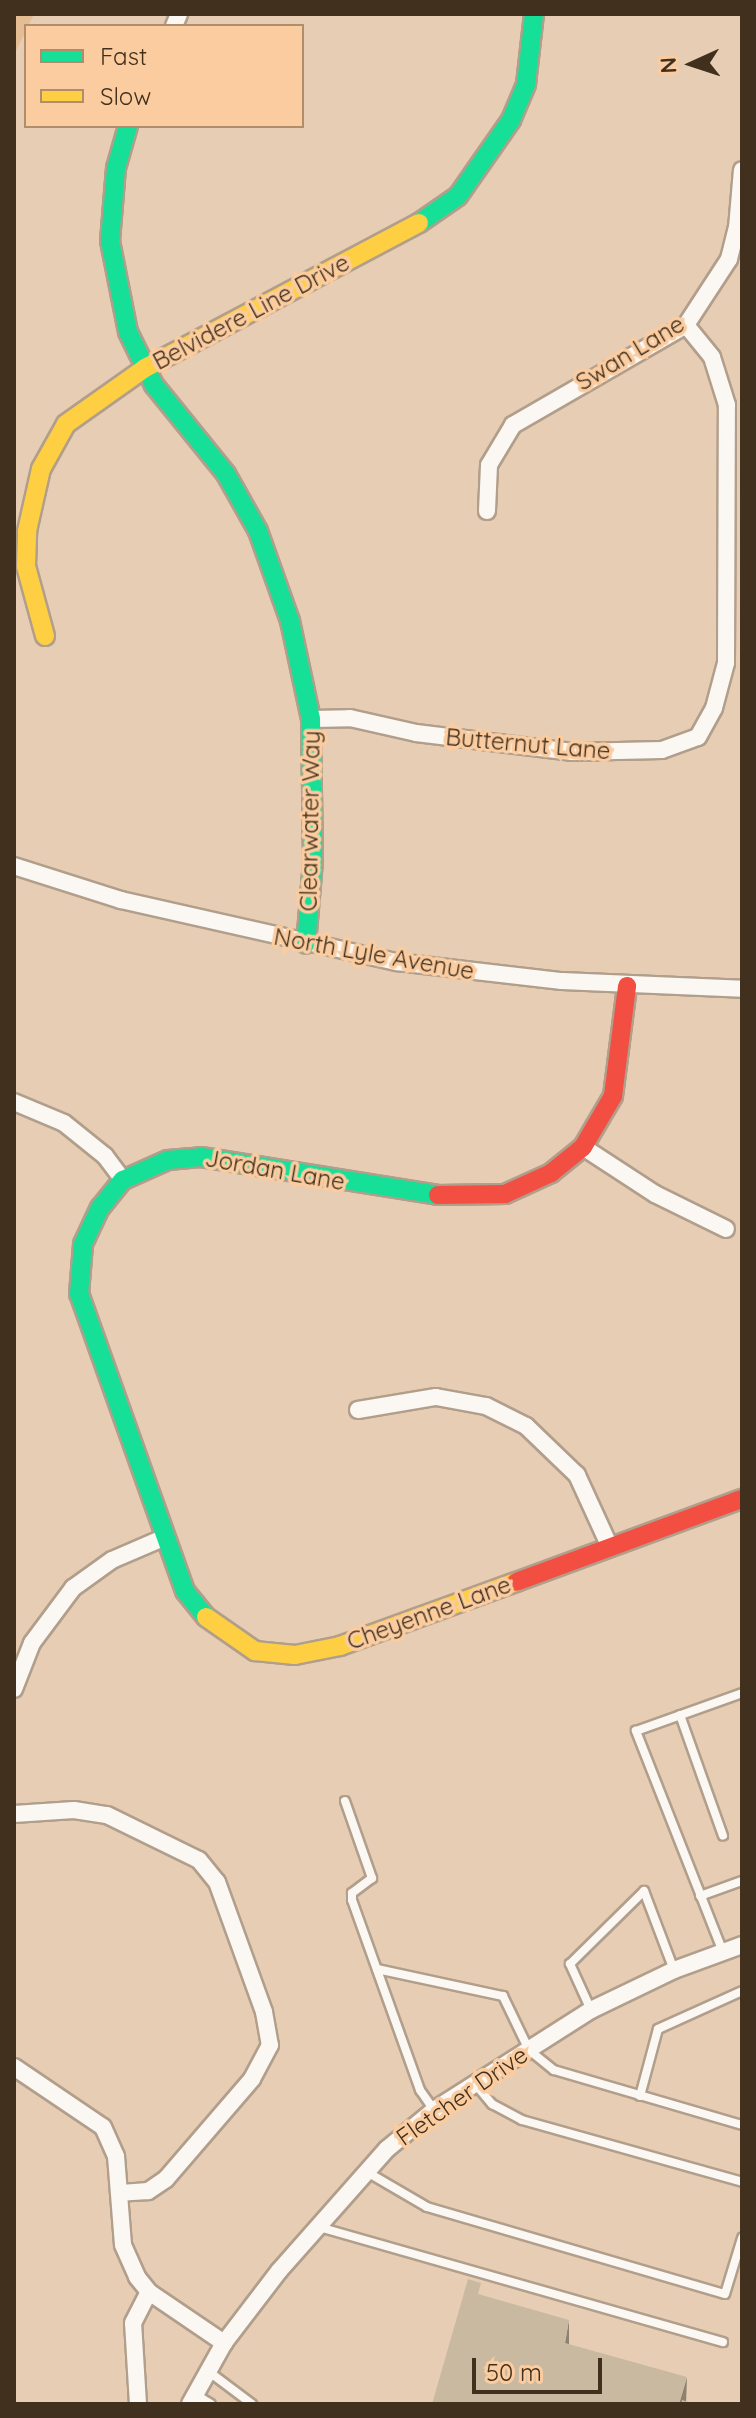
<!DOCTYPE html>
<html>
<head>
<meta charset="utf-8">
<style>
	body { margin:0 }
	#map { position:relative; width:756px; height:2418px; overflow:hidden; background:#e6cdb4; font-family:Quicksand,sans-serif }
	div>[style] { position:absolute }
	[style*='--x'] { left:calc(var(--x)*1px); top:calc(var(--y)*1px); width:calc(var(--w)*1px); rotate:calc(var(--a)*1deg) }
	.green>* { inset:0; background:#e5bd95 }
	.path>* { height:3px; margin-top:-1.5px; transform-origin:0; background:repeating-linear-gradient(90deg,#ded5cd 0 6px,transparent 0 12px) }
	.roads { filter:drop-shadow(2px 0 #b19e8b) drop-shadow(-2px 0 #b19e8b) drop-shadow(0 2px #b19e8b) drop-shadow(0 -2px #b19e8b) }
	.lane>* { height:8px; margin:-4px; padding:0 4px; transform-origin:4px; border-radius:4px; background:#fbf8f4 }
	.street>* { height:16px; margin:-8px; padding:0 8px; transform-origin:8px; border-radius:8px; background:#fbf8f4 }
	.fast>* { height:18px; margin:-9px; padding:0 9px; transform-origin:9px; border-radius:9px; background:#16e098 }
	.slow>* { height:18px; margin:-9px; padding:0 9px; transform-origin:9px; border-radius:9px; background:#ffcf43 }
	.jam>* { height:18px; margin:-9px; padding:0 9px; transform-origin:9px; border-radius:9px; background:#f24e42 }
	.shaded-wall>* { inset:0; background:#8d8271 }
	.building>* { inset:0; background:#cab9a1 }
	span { translate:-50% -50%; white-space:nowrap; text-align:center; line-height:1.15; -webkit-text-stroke:7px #facca0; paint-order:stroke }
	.street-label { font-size:24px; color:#42301e }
	.frame { position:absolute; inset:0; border:16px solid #42301e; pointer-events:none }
	.legend { position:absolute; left:24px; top:24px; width:280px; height:104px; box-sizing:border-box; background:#facca0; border:2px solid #b08e6c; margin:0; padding:10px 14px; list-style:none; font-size:24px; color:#42301e }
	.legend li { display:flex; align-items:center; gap:16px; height:40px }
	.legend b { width:40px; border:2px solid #b08e6c }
	.north { position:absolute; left:652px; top:24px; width:80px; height:80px; -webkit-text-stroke:6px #facca0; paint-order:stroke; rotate:267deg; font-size:22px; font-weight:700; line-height:32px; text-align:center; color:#42301e }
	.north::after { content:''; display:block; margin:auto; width:28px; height:36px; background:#42301e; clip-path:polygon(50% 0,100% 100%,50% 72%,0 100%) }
	.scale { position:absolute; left:472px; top:2358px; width:130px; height:36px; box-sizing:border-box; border:4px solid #42301e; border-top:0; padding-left:10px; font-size:24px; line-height:28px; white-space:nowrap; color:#42301e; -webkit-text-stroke:6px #facca0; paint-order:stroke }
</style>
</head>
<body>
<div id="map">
	<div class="green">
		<i style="clip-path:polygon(14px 14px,34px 14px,14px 55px)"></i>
	</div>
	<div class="path">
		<i style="--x:14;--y:1783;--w:17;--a:87"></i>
	</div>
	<div class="roads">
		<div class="lane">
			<i style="--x:680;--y:1715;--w:128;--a:70.4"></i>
			<i style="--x:345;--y:1801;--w:82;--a:70.7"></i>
			<i style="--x:372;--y:1878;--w:25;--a:143"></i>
			<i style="--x:352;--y:1893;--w:7;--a:90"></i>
			<i style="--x:352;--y:1900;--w:202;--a:70.3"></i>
			<i style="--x:420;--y:2090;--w:24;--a:55"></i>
			<i style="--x:700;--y:1896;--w:45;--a:-19.7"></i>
			<i style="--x:723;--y:1952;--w:238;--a:-111.5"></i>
			<i style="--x:636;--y:1731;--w:113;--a:-19.7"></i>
			<i style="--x:377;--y:1969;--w:129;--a:12.1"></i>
			<i style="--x:503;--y:1996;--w:60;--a:64.3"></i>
			<i style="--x:529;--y:2050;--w:32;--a:39"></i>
			<i style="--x:554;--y:2070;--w:196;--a:16.3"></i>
			<i style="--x:591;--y:2010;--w:51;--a:-114.5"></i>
			<i style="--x:570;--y:1964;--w:104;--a:-44.6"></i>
			<i style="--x:644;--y:1891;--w:85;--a:69.2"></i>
			<i style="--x:476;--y:2085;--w:25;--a:50"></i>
			<i style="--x:492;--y:2104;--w:34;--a:28"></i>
			<i style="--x:522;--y:2120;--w:229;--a:15.7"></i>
			<i style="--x:640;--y:2096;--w:69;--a:-75"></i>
			<i style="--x:658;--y:2029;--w:92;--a:-24.3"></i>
			<i style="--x:367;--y:2172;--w:69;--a:30.3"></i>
			<i style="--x:427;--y:2207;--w:310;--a:16.3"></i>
			<i style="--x:725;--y:2294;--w:59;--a:-73.1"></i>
			<i style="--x:319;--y:2227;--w:420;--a:15.9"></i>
			<i style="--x:208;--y:2371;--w:55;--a:36.9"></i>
			<i style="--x:196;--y:2395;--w:17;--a:31"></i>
		</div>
		<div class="street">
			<i style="--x:174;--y:26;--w:13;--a:-67"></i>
			<i style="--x:487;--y:511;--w:46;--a:-87.5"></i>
			<i style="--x:489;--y:465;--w:47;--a:-59"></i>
			<i style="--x:513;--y:425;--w:200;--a:-30"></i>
			<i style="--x:686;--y:325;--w:79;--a:-56.9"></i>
			<i style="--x:729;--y:259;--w:32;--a:-76"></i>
			<i style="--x:737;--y:228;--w:58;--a:-85.1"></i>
			<i style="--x:311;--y:719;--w:39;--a:-1"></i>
			<i style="--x:350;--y:718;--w:68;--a:12.8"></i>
			<i style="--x:416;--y:733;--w:158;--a:6.9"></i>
			<i style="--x:573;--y:752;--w:89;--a:-1.3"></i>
			<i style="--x:662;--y:750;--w:38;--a:-20"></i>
			<i style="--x:698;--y:737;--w:33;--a:-61"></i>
			<i style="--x:714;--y:708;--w:47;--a:-75.1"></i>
			<i style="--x:726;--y:663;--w:258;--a:-89.8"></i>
			<i style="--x:727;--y:405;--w:50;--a:-107.4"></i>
			<i style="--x:712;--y:357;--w:41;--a:-129.1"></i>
			<i style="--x:14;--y:866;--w:112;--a:17.6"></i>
			<i style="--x:121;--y:900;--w:283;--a:12.7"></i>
			<i style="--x:397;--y:962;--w:166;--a:6.6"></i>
			<i style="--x:562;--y:981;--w:180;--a:2.5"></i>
			<i style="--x:14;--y:1102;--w:54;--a:22.8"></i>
			<i style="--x:64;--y:1123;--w:53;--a:38.8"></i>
			<i style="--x:105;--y:1156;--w:30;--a:53"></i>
			<i style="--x:583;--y:1147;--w:86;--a:33.1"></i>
			<i style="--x:655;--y:1194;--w:79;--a:26.2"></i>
			<i style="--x:358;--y:1410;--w:79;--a:-9.5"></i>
			<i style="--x:436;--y:1397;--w:51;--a:10.2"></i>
			<i style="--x:486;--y:1406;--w:45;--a:26.6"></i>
			<i style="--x:526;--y:1426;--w:71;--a:43.9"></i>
			<i style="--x:577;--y:1475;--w:79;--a:65.4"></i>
			<i style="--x:14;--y:1689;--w:49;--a:-68.6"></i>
			<i style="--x:32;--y:1643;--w:69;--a:-53.3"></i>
			<i style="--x:73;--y:1588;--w:48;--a:-35.7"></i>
			<i style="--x:112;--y:1560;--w:56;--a:-23.3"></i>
			<i style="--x:14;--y:1814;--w:60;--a:-3.8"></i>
			<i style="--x:74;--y:1810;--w:33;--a:9"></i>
			<i style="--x:107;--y:1815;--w:102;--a:26.1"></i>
			<i style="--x:199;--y:1860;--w:28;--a:51"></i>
			<i style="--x:217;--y:1882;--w:138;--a:70.1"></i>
			<i style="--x:264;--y:2012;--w:34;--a:80"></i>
			<i style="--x:270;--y:2045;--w:38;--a:118"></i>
			<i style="--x:252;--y:2079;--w:132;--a:130.7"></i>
			<i style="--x:166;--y:2179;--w:22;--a:146"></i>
			<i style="--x:148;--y:2191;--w:27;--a:176"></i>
			<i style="--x:14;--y:2067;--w:107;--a:34"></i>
			<i style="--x:103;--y:2127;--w:32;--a:66"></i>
			<i style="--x:116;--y:2156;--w:89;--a:85.5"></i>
			<i style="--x:123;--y:2245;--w:35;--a:66"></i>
			<i style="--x:137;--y:2277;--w:19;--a:51"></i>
			<i style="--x:149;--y:2292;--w:91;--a:34.2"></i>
			<i style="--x:138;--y:2404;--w:81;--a:-93.5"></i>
			<i style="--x:133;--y:2323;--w:35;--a:-63"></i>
			<i style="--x:190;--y:2404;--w:70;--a:-60.9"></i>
			<i style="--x:224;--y:2343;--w:91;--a:-52.6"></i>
			<i style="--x:279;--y:2271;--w:163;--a:-48.5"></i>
			<i style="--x:387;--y:2149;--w:61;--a:-39.7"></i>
			<i style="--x:434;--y:2110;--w:186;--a:-32.5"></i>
			<i style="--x:591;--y:2010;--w:92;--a:-25.7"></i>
			<i style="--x:674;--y:1970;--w:72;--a:-20.2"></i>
		</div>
		<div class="fast">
			<i style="--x:128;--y:126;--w:44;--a:105.9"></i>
			<i style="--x:116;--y:168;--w:73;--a:94.7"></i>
			<i style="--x:110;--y:241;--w:93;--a:78.8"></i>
			<i style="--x:128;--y:332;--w:59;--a:63.9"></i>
			<i style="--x:154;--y:385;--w:114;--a:51"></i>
			<i style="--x:226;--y:474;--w:65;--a:60.7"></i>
			<i style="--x:258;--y:531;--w:96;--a:70.4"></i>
			<i style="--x:290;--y:621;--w:100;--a:77.9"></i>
			<i style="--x:311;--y:719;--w:142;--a:89.2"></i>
			<i style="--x:313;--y:861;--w:83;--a:94.8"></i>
			<i style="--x:419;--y:223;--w:47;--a:-34.7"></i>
			<i style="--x:458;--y:196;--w:93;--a:-55.1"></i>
			<i style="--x:511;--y:120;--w:39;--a:-67"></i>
			<i style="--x:526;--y:84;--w:70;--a:-83.5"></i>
			<i style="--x:206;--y:1617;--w:33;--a:-129"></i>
			<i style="--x:185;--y:1591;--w:315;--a:-109.6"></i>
			<i style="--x:79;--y:1294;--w:50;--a:-85.4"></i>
			<i style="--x:83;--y:1244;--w:40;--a:-65"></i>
			<i style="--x:100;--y:1208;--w:36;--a:-51"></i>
			<i style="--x:123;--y:1180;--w:49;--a:-24"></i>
			<i style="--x:168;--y:1160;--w:33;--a:-5"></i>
			<i style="--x:201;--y:1157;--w:240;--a:9.1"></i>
		</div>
		<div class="slow">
			<i style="--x:45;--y:636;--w:73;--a:-105.2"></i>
			<i style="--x:26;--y:566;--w:35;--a:-88"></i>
			<i style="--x:27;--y:531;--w:64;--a:-77.3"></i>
			<i style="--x:41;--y:469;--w:51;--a:-60.9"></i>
			<i style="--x:66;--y:424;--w:97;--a:-35.3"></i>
			<i style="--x:145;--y:368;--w:310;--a:-27.9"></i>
			<i style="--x:206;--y:1617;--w:60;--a:34.8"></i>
			<i style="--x:255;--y:1651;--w:40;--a:5.7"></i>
			<i style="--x:295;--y:1655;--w:46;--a:-11.3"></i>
			<i style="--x:340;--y:1646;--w:187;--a:-20"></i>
		</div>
		<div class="jam">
			<i style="--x:438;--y:1195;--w:67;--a:-0.9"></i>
			<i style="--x:505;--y:1194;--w:51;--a:-24.5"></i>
			<i style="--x:551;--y:1173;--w:41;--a:-39.1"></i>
			<i style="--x:583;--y:1147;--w:59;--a:-59.5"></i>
			<i style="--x:613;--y:1096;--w:111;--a:-82.7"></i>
			<i style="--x:516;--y:1582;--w:241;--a:-20.2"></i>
		</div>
	</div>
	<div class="shaded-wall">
		<i style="clip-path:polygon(569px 2320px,569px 2345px,565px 2343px)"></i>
		<i style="clip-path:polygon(687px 2377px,686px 2404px,679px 2404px)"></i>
	</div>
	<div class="building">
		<i style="clip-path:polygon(468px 2279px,481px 2283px,478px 2294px,569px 2320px,565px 2343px,687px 2377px,679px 2404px,432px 2404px)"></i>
		<i style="clip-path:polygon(682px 2400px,696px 2404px,681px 2404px)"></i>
	</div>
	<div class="street-label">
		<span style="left:251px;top:312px;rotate:-28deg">Belvidere Line Drive</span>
		<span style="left:630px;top:353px;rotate:-31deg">Swan Lane</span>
		<span style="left:528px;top:744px;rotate:5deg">Butternut Lane</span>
		<span style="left:310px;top:821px;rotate:-89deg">Clearwater Way</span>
		<span style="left:374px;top:954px;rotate:10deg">North Lyle Avenue</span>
		<span style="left:275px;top:1170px;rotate:10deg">Jordan Lane</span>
		<span style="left:429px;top:1613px;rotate:-20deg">Cheyenne Lane</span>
		<span style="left:462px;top:2096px;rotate:-35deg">Fletcher Drive</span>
	</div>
	<div class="frame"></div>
	<ul class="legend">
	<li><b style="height:10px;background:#16e098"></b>Fast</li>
	<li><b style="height:10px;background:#ffcf43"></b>Slow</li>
	</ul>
	<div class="north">N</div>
	<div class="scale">50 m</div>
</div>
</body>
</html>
